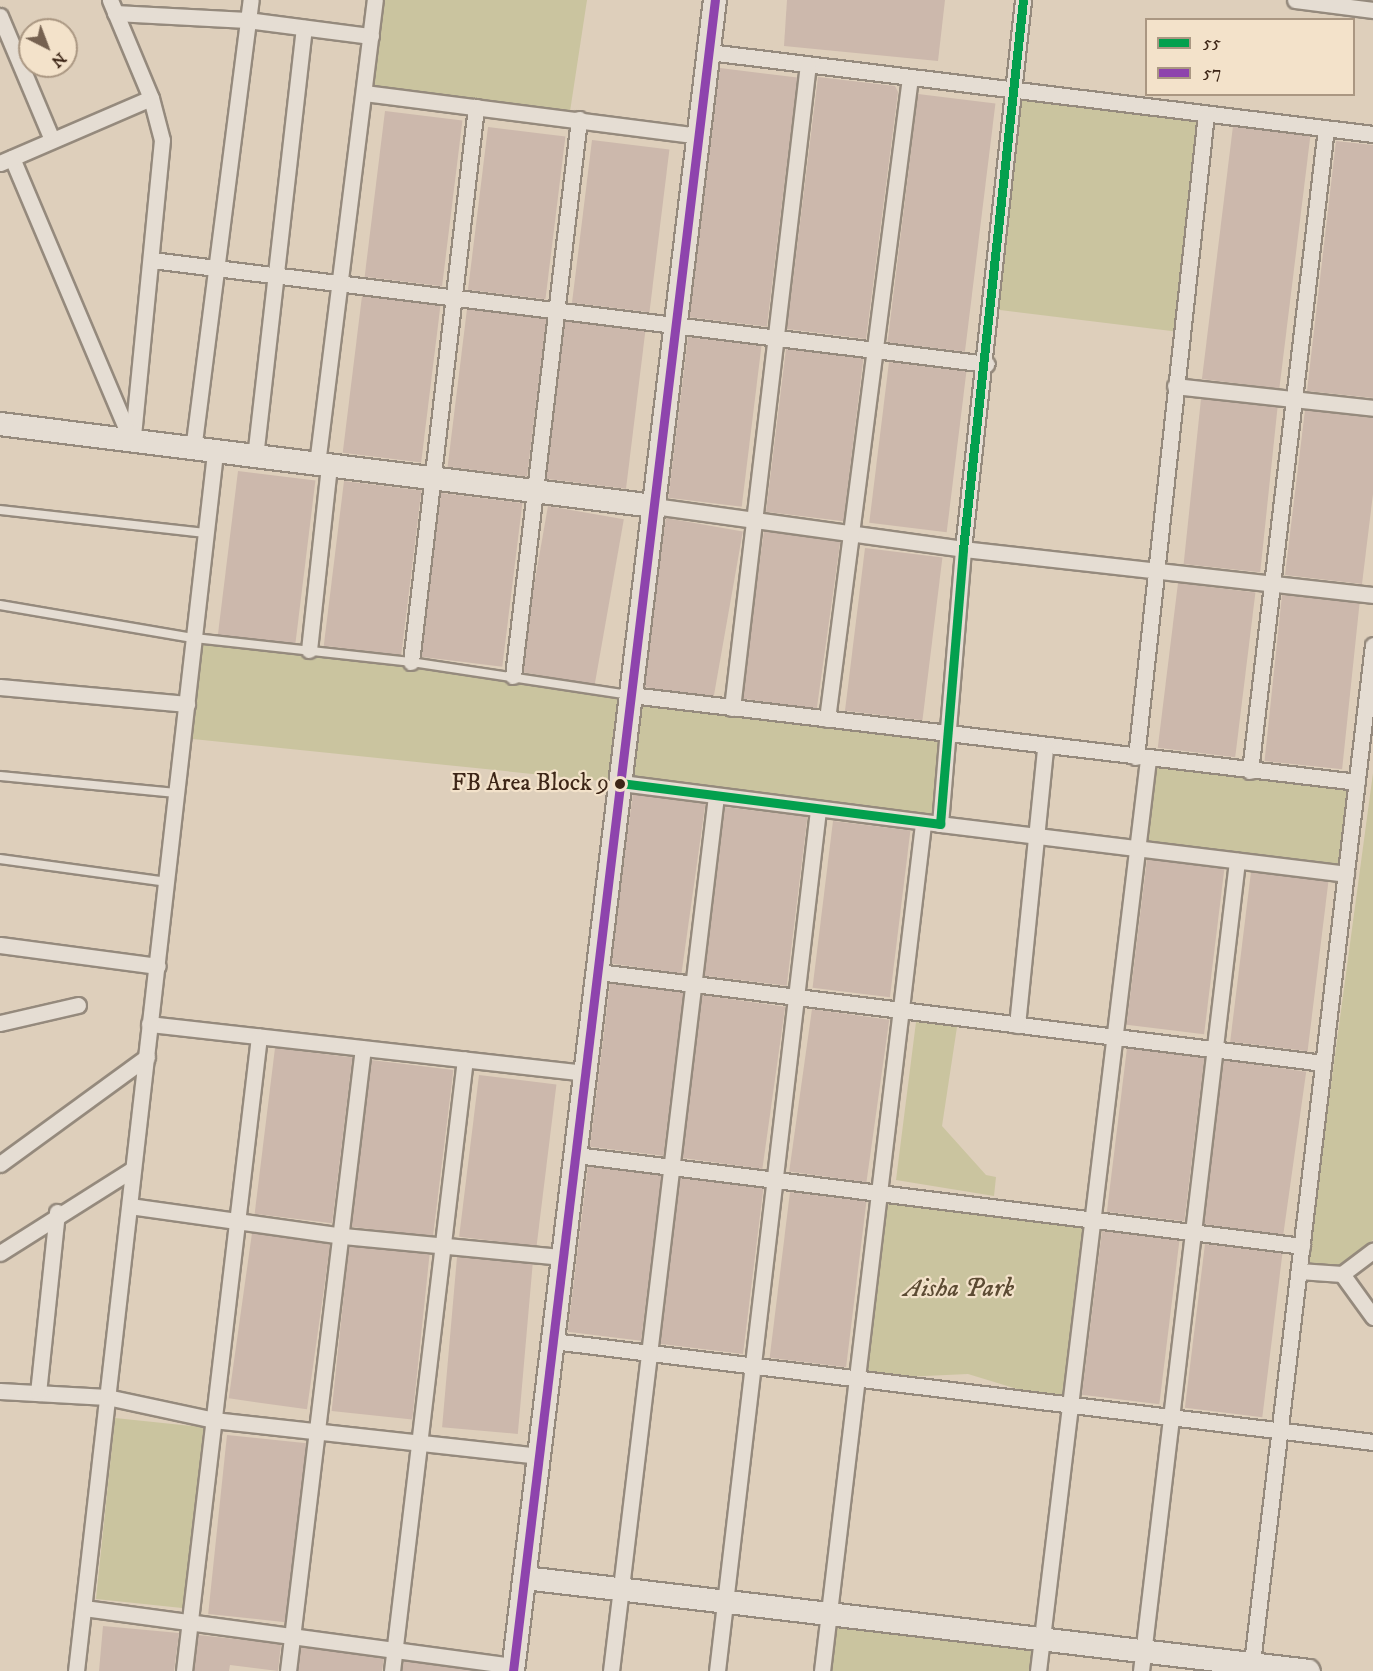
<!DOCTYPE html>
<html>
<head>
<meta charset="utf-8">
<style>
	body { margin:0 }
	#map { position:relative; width:1373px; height:1671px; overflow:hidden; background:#decfbb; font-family:"IM FELL DW Pica",serif }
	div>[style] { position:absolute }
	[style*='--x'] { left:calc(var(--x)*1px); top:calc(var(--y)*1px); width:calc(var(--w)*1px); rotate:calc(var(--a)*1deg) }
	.green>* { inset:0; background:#cac49f; transform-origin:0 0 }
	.building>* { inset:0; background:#ccb8ac; transform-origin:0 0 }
	.roads { filter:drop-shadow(2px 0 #958a7d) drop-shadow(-2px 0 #958a7d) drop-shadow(0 2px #958a7d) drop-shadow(0 -2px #958a7d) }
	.lane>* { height:8px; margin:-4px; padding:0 4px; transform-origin:4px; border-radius:4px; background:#e5ddd3 }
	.street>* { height:15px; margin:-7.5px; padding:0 7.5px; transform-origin:7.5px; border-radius:7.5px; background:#e5ddd3 }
	.secondary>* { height:22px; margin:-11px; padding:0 11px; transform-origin:11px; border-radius:11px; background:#e5ddd3 }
	.bus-1>* { height:9px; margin:-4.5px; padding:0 4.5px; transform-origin:4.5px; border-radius:4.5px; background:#03a04e }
	.bus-2>* { height:9px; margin:-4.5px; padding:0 4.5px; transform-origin:4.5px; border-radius:4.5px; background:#8e44ad }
	.dots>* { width:16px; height:16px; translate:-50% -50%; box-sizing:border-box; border:3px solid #f3e2ca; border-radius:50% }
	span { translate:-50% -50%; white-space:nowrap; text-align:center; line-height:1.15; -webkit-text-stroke:4.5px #f3e2ca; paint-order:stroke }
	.bus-label { font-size:24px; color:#3d2617 }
	.right { translate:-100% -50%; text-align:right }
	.park-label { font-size:26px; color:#5c4b33; font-style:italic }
	.legend { position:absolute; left:1145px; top:18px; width:210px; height:78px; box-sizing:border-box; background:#f3e2ca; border:2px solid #aa9782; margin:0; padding:8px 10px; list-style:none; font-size:18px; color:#3d2617 }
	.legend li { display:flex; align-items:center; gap:12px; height:30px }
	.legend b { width:30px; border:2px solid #aa9782 }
	.north { position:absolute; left:18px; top:18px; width:60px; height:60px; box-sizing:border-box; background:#f3e2ca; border:2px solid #aa9782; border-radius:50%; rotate:138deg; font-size:16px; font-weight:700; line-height:24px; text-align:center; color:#3d2617 }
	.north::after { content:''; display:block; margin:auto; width:21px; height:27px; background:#756150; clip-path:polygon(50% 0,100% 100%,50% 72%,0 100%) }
</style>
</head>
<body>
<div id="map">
	<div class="green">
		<i style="clip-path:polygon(375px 0,587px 0,569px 118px,364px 93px)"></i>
		<i style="left:1013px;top:89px;width:195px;height:221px;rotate:7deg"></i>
		<i style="clip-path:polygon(194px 638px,411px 662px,949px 736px,940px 824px,621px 783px,183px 738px)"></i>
		<i style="left:1148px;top:759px;width:210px;height:91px;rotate:6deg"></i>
		<i style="clip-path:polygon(1373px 773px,1373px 1240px,1340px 1266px,1307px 1263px)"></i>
		<i style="clip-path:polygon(916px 1022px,957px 1027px,942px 1126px,986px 1175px,996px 1177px,994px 1196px,896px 1180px)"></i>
		<i style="clip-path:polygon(883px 1192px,1093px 1218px,1070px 1405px,968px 1374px,860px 1379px)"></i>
		<i style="left:115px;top:1418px;width:89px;height:182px;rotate:6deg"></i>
		<i style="clip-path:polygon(829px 1614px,1042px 1639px,1038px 1671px,822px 1671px)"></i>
	</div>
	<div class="building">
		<i style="clip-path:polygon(787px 0,945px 0,938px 61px,784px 46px)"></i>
		<i style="left:720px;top:68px;width:78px;height:251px;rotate:7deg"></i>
		<i style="clip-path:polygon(818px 77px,895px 86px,898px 92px,866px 339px,787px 329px)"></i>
		<i style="left:918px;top:94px;width:78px;height:250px;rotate:7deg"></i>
		<i style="left:385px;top:111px;width:78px;height:167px;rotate:7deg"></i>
		<i style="left:1233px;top:126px;width:78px;height:255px;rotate:7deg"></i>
		<i style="left:488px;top:127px;width:78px;height:164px;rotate:7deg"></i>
		<i style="left:592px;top:140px;width:78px;height:164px;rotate:7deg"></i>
		<i style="clip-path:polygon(1336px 141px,1373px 145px,1373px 398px,1307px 391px)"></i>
		<i style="left:362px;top:296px;width:79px;height:158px;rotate:7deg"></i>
		<i style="left:467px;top:309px;width:80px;height:159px;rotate:7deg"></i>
		<i style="left:565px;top:321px;width:81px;height:159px;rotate:7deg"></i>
		<i style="left:688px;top:337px;width:74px;height:162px;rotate:7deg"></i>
		<i style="left:786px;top:349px;width:78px;height:164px;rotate:7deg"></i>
		<i style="left:889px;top:362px;width:78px;height:162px;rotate:7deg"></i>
		<i style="left:1201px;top:399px;width:77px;height:166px;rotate:6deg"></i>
		<i style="clip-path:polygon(1305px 410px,1373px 418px,1373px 494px,1362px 584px,1285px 575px)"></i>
		<i style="left:238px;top:471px;width:78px;height:165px;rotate:7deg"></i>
		<i style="left:344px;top:481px;width:78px;height:166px;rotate:7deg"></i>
		<i style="left:441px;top:493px;width:82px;height:165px;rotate:7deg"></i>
		<i style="left:548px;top:506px;width:77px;height:168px;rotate:10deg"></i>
		<i style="left:666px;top:518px;width:78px;height:170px;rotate:10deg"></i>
		<i style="left:764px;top:531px;width:77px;height:169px;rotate:8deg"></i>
		<i style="left:865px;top:548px;width:78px;height:164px;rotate:7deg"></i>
		<i style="left:1178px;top:583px;width:78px;height:166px;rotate:7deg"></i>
		<i style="left:1282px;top:595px;width:78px;height:167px;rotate:6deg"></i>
		<i style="left:633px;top:794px;width:73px;height:171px;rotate:8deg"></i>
		<i style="left:725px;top:807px;width:83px;height:170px;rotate:7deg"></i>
		<i style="left:833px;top:821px;width:78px;height:168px;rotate:7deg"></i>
		<i style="left:1147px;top:859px;width:78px;height:167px;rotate:7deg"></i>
		<i style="left:1251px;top:872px;width:78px;height:171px;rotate:7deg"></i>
		<i style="left:610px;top:983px;width:74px;height:165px;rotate:7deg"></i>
		<i style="left:702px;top:995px;width:84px;height:164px;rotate:8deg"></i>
		<i style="left:812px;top:1009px;width:78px;height:164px;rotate:8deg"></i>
		<i style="left:275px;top:1048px;width:78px;height:167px;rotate:7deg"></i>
		<i style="left:1127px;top:1048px;width:78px;height:165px;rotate:7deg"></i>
		<i style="left:371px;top:1060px;width:83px;height:168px;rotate:7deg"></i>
		<i style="left:1223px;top:1060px;width:84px;height:165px;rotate:8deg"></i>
		<i style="left:479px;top:1075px;width:78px;height:163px;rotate:7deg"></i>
		<i style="left:588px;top:1166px;width:74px;height:167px;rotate:7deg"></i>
		<i style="left:680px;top:1178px;width:84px;height:167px;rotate:7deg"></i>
		<i style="left:790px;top:1192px;width:77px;height:167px;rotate:7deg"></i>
		<i style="left:1102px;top:1231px;width:78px;height:165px;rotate:7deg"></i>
		<i style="left:252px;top:1233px;width:79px;height:167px;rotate:8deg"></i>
		<i style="left:1205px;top:1244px;width:78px;height:165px;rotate:7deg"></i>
		<i style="left:349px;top:1246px;width:81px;height:166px;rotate:6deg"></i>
		<i style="left:457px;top:1257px;width:76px;height:171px;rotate:5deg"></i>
		<i style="left:227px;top:1435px;width:80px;height:180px;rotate:6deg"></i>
		<i style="clip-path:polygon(103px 1626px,179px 1633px,174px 1671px,99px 1671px)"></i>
		<i style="clip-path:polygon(198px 1635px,281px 1644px,278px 1671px,230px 1665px,229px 1671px,194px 1671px)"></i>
		<i style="clip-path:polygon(301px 1647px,384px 1658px,382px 1671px,298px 1671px)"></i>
		<i style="clip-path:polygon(403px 1661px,476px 1671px,402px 1671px)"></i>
	</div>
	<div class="roads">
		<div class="lane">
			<i style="--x:0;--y:510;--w:207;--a:6.4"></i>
			<i style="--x:0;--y:605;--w:197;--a:9.7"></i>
			<i style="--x:194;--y:638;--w:218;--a:6.3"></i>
			<i style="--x:411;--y:662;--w:221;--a:8.6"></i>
			<i style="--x:0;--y:776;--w:178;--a:5.5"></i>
			<i style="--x:0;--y:859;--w:169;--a:7.8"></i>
		</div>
		<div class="street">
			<i style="--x:110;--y:0;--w:106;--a:67.3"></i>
			<i style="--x:151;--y:98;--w:43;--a:75.3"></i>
			<i style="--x:162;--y:140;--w:305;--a:95.6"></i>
			<i style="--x:1295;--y:0;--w:79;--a:7.3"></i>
			<i style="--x:115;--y:13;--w:132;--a:3"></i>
			<i style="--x:247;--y:20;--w:125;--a:7.4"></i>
			<i style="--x:0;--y:16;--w:134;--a:67.2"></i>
			<i style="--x:709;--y:52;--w:669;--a:7.04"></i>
			<i style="--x:364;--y:93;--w:338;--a:7.3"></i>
			<i style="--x:12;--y:158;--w:304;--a:67.1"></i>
			<i style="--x:0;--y:163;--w:164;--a:-23.3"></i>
			<i style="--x:152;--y:260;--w:841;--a:7.1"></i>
			<i style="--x:1175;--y:386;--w:199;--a:6.3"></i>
			<i style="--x:193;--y:450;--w:454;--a:-82.7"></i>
			<i style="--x:255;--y:457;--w:432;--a:-83.5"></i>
			<i style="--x:317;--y:464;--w:468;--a:-82.9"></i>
			<i style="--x:654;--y:506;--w:312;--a:7.9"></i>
			<i style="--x:963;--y:549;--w:413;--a:6.4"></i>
			<i style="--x:309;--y:650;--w:185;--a:-83.8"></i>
			<i style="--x:411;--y:662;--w:559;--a:-83.32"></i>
			<i style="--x:513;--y:676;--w:561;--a:-83.24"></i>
			<i style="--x:0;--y:687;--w:188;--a:5.2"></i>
			<i style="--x:631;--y:695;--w:731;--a:6.83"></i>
			<i style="--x:732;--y:708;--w:648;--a:-83.27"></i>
			<i style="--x:827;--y:719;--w:647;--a:-82.63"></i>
			<i style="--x:1136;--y:757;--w:647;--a:-83.79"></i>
			<i style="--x:1250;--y:771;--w:647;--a:-83.26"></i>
			<i style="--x:621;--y:783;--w:322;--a:7.3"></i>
			<i style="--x:940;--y:824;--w:276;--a:-85.2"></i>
			<i style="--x:963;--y:549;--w:552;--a:-83.76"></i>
			<i style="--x:940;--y:824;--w:409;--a:7"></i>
			<i style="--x:0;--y:945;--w:159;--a:7.6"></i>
			<i style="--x:598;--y:972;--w:731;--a:7.15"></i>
			<i style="--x:0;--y:1023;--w:80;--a:-13"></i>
			<i style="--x:149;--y:1024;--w:440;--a:6.4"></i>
			<i style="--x:1017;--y:1025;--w:279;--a:-84.2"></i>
			<i style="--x:576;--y:1155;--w:732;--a:7.14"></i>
			<i style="--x:0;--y:1164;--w:182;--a:-36.1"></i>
			<i style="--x:130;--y:1206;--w:215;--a:8"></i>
			<i style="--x:343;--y:1236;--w:221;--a:5.5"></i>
			<i style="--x:0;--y:1253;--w:157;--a:-32.3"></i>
			<i style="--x:1299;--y:1271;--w:43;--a:4"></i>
			<i style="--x:1342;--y:1274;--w:39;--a:-37"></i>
			<i style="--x:1342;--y:1274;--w:53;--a:54.2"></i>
			<i style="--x:553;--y:1341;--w:826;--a:7.02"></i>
			<i style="--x:0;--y:1391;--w:107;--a:3.2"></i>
			<i style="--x:107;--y:1397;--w:109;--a:12.1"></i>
			<i style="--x:214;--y:1420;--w:327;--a:6.3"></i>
			<i style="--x:38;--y:1393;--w:182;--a:-84"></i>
			<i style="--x:84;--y:1608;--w:434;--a:7.7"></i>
			<i style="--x:76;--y:1671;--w:1226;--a:-83.49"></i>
			<i style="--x:184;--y:1671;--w:639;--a:-83.26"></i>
			<i style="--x:288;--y:1671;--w:627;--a:-83.14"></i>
			<i style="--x:392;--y:1671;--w:616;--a:-83.2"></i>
			<i style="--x:611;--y:1671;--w:881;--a:-83.16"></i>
			<i style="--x:717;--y:1671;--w:867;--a:-83.31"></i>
			<i style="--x:822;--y:1671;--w:853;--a:-83.2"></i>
			<i style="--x:1038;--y:1671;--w:919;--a:-83.12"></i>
			<i style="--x:1141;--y:1671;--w:816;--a:-83.24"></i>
			<i style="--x:1251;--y:1671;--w:1033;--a:-83.22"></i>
		</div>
		<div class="secondary">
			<i style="--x:0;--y:424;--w:659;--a:7.15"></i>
			<i style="--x:525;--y:1578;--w:789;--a:6.76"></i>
			<i style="--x:513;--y:1671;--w:1683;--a:-83.11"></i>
		</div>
	</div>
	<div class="bus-1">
		<i style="--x:621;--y:783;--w:322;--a:7.3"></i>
		<i style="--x:940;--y:824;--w:276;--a:-85.2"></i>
		<i style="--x:963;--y:549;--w:552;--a:-83.76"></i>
	</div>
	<div class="bus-2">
		<i style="--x:513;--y:1671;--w:1683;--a:-83.11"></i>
	</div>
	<div class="dots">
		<i style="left:620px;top:784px;background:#3d2617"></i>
	</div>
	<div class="bus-label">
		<span class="right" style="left:609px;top:784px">FB Area Block 9</span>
	</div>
	<div class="park-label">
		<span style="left:959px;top:1289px">Aisha Park</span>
	</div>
	<ul class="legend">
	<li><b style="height:8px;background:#03a04e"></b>55</li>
	<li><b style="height:8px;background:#8e44ad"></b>57</li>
	</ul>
	<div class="north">N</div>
</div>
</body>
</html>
